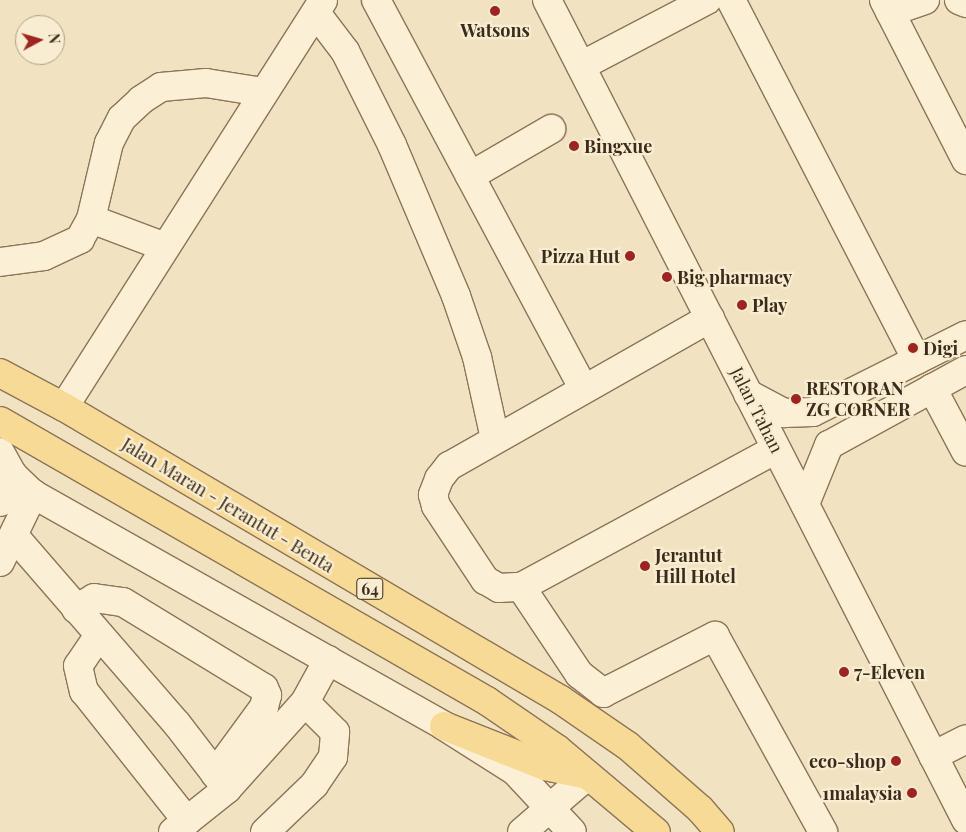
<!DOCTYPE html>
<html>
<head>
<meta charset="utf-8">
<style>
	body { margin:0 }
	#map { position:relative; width:966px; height:832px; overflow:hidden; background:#f1e3c1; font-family:"Playfair Display",serif }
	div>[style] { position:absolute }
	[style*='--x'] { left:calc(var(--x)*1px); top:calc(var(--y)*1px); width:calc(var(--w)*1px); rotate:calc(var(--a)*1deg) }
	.roads { filter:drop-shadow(1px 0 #8c7457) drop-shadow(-1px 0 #8c7457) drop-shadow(0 1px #8c7457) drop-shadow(0 -1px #8c7457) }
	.minor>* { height:28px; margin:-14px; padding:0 14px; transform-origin:14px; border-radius:14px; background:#fbf0d5 }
	.major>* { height:28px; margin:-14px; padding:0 14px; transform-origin:14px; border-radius:14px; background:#f7da96 }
	.dots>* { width:14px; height:14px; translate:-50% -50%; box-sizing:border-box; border:2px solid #f8edd1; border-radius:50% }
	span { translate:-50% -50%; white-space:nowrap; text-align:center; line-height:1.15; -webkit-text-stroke:4.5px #f8edd1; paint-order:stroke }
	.shield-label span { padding:1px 4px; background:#f8edd1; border:1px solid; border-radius:4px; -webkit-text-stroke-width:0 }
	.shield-label { font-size:16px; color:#3b2b1c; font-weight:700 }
	.poi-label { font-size:18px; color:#3b2b1c; font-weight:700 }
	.left { translate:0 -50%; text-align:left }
	.right { translate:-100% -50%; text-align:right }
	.street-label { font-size:18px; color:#3b2b1c }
	.north { position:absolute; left:15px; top:15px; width:50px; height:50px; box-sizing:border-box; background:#f8edd1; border:1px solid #ac9f89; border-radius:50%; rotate:84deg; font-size:14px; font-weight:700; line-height:20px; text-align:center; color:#3b2b1c }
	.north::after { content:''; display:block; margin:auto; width:18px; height:22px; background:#a02322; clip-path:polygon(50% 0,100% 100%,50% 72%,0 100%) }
</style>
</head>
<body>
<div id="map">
	<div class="roads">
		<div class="minor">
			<i style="--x:376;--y:0;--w:439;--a:61.9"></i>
			<i style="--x:547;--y:0;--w:921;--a:62.93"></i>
			<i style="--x:731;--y:0;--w:405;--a:62.7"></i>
			<i style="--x:884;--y:0;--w:180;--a:62.9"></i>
			<i style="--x:959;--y:0;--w:8;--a:23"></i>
			<i style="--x:890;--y:12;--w:37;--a:-19"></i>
			<i style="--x:316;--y:13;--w:48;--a:52.7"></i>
			<i style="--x:345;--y:51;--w:105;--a:63.4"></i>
			<i style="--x:392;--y:145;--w:164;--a:67"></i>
			<i style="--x:456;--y:296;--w:65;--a:71"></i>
			<i style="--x:477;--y:357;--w:84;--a:77.6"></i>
			<i style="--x:581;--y:66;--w:142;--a:-27.6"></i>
			<i style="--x:470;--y:176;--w:94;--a:-30.1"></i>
			<i style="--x:91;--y:219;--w:79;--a:20.7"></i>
			<i style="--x:0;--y:262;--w:44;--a:-7.8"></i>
			<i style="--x:44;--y:256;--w:40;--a:-25"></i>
			<i style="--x:80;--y:239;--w:23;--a:-61"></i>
			<i style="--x:91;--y:219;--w:78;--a:-76.7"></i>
			<i style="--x:109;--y:143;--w:28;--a:-63"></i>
			<i style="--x:122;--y:118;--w:26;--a:-43"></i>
			<i style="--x:141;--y:100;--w:24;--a:-33"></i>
			<i style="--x:161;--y:87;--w:45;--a:-5.1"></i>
			<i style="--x:206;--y:83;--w:58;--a:9"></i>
			<i style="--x:710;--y:318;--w:300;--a:150.4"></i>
			<i style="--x:449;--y:466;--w:16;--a:128"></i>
			<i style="--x:439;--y:479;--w:17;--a:111"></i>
			<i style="--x:433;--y:495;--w:11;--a:75"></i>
			<i style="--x:436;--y:506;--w:89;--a:56.5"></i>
			<i style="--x:485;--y:580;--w:16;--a:30"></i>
			<i style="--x:499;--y:588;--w:22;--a:-3"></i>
			<i style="--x:521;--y:587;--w:290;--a:-28.4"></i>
			<i style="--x:932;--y:388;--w:72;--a:62"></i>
			<i style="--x:748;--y:394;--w:41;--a:27.8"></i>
			<i style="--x:784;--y:413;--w:29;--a:-2"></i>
			<i style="--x:813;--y:412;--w:171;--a:-26.7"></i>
			<i style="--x:64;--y:407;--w:482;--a:-57.5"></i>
			<i style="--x:0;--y:452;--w:26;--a:61"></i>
			<i style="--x:13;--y:475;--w:28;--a:44"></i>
			<i style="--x:33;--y:494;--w:472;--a:29.4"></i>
			<i style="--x:444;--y:726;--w:84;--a:32.4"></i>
			<i style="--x:515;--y:771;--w:83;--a:46.9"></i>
			<i style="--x:0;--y:502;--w:30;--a:-64"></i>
			<i style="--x:805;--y:504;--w:64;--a:-67.9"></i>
			<i style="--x:829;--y:445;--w:156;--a:-28.7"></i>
			<i style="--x:14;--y:536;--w:249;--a:49.1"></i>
			<i style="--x:177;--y:724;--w:82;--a:52.4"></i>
			<i style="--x:0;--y:562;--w:76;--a:-64.1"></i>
			<i style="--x:521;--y:587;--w:105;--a:56.3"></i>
			<i style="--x:579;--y:674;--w:31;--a:38"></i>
			<i style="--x:603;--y:693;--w:126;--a:-27"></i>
			<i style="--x:715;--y:636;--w:224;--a:61.1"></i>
			<i style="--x:76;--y:609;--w:21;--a:-31"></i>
			<i style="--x:94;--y:598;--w:29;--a:8"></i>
			<i style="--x:123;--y:602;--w:165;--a:31.4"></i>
			<i style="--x:264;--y:688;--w:8;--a:67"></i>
			<i style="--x:267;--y:695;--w:12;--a:104"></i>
			<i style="--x:264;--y:707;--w:83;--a:126.2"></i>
			<i style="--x:99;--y:635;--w:37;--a:124"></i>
			<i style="--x:78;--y:666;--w:26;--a:77"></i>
			<i style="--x:84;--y:691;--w:166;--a:51.6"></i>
			<i style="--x:933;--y:756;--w:37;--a:-27"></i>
			<i style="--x:173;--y:832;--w:69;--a:-38.5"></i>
			<i style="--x:227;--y:789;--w:117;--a:-48.1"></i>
			<i style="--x:305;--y:702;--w:48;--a:-61.3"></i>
			<i style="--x:265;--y:832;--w:68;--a:-43.8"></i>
			<i style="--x:314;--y:785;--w:34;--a:-56"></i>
			<i style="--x:333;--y:757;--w:25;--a:-85"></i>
			<i style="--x:335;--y:732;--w:42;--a:-135"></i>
			<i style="--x:522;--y:832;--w:87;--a:-40.8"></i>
		</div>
		<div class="major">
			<i style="--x:0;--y:373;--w:72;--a:28"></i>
			<i style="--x:64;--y:407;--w:577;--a:30.52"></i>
			<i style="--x:561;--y:700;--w:81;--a:34.5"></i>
			<i style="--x:628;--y:746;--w:96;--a:41.2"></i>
			<i style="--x:700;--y:809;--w:30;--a:49"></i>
			<i style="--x:0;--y:421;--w:562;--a:29.9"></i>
			<i style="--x:487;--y:701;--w:85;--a:34.4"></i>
			<i style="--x:557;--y:749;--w:129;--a:40"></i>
			<i style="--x:444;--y:726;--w:109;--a:21.6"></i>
			<i style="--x:545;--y:766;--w:40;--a:12"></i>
		</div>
	</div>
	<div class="dots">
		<i style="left:495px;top:11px;background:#a02322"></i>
		<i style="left:574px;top:146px;background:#a02322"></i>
		<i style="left:630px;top:256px;background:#a02322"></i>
		<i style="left:667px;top:277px;background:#a02322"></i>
		<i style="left:742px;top:305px;background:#a02322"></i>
		<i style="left:913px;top:348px;background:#a02322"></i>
		<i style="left:796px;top:399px;background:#a02322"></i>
		<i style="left:645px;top:566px;background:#a02322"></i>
		<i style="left:844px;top:672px;background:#a02322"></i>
		<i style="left:896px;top:761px;background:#a02322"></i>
		<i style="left:912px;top:793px;background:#a02322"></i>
	</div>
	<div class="shield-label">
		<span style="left:370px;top:589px">64</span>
	</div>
	<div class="poi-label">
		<span style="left:495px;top:30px">Watsons</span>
		<span class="left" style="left:584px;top:146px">Bingxue</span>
		<span class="right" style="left:620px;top:256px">Pizza Hut</span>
		<span class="left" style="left:677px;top:277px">Big pharmacy</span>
		<span class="left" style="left:752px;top:305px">Play</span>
		<span class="left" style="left:923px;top:348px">Digi</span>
		<span class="left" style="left:806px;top:399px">RESTORAN<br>ZG CORNER</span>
		<span class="left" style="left:655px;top:566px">Jerantut<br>Hill Hotel</span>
		<span class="left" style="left:854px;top:672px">7-Eleven</span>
		<span class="right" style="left:886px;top:761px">eco-shop</span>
		<span class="right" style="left:902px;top:793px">1malaysia</span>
	</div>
	<div class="street-label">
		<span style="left:757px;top:410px;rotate:63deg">Jalan Tahan</span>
		<span style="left:228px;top:505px;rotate:31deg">Jalan Maran - Jerantut - Benta</span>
	</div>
	<div class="north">N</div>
</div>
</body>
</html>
